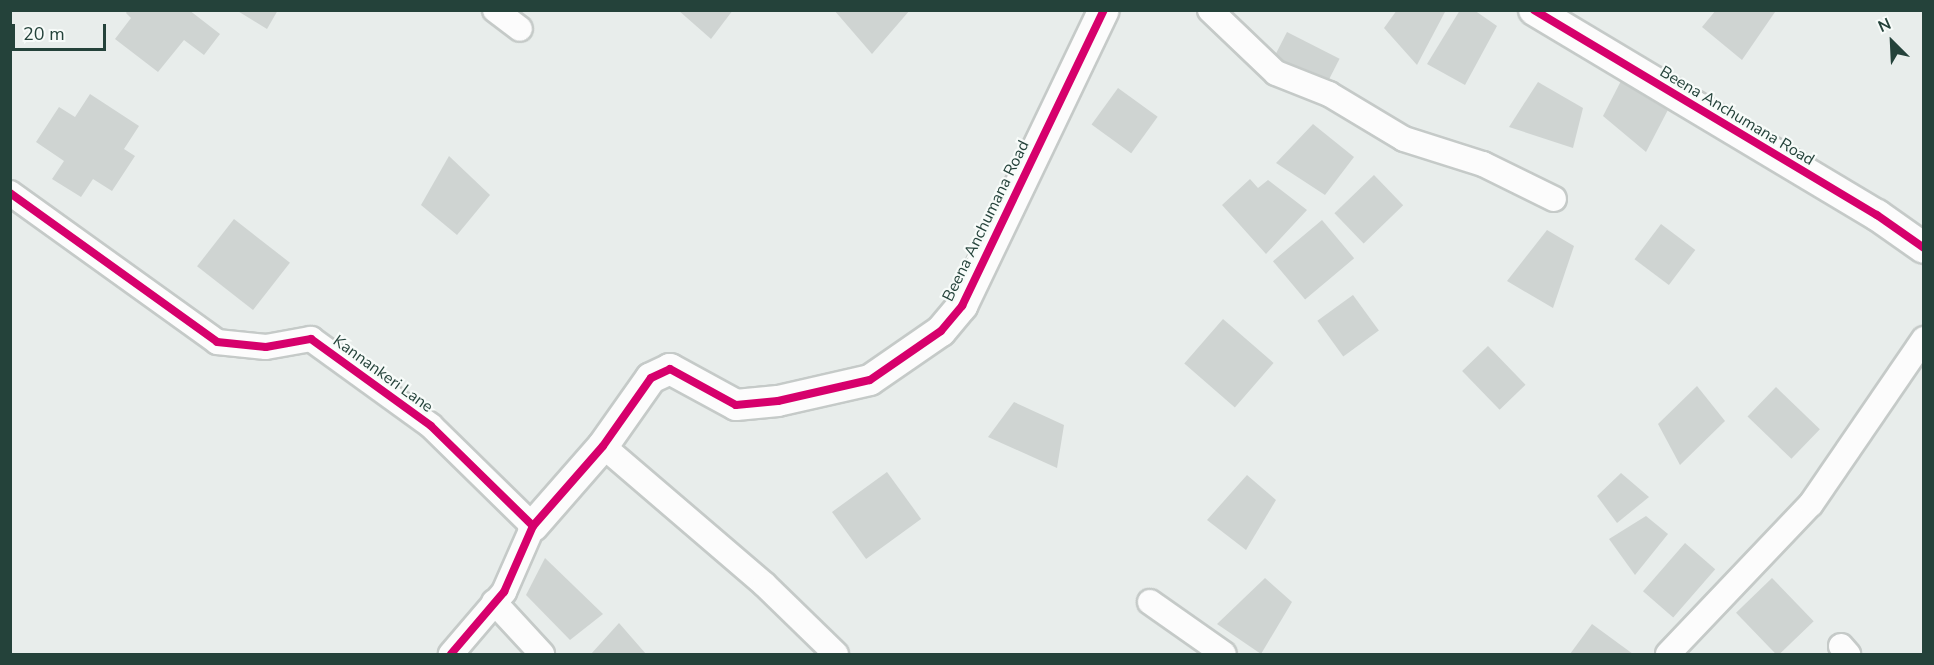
<!DOCTYPE html>
<html>
<head>
<meta charset="utf-8">
<style>
	body { margin:0 }
	#map { position:relative; width:1934px; height:665px; overflow:hidden; background:#e8edeb; font-family:"Nunito Sans",sans-serif }
	div>[style] { position:absolute }
	[style*='--x'] { left:calc(var(--x)*1px); top:calc(var(--y)*1px); width:calc(var(--w)*1px); rotate:calc(var(--a)*1deg) }
	.building>* { inset:0; background:#cfd4d2; transform-origin:0 0 }
	.roads { filter:drop-shadow(2px 0 #c5cac8) drop-shadow(-2px 0 #c5cac8) drop-shadow(0 2px #c5cac8) drop-shadow(0 -2px #c5cac8) }
	.minor>* { height:24px; margin:-12px; padding:0 12px; transform-origin:12px; border-radius:12px; background:#fcfcfc }
	.tertiary>* { height:30px; margin:-15px; padding:0 15px; transform-origin:15px; border-radius:15px; background:#fcfcfc }
	.cycleway>* { height:8px; margin:-4px; padding:0 4px; transform-origin:4px; border-radius:4px; background:#d6006c }
	span { translate:-50% -50%; white-space:nowrap; text-align:center; line-height:1.15; -webkit-text-stroke:4.5px #f7fbf9; paint-order:stroke }
	.street-label { font-size:16px; color:#24423a }
	.frame { position:absolute; inset:0; border:12px solid #24423a; pointer-events:none }
	.north { position:absolute; left:1862px; top:12px; width:60px; height:60px; -webkit-text-stroke:4px #f7fbf9; paint-order:stroke; rotate:336deg; font-size:16px; font-weight:700; line-height:24px; text-align:center; color:#24423a }
	.north::after { content:''; display:block; margin:auto; width:21px; height:27px; background:#24423a; clip-path:polygon(50% 0,100% 100%,50% 72%,0 100%) }
	.scale { position:absolute; left:12px; top:24px; width:94px; height:27px; box-sizing:border-box; border:3px solid #24423a; border-top:0; padding-left:8px; font-size:18px; line-height:21px; white-space:nowrap; color:#24423a; -webkit-text-stroke:4px #f7fbf9; paint-order:stroke }
</style>
</head>
<body>
<div id="map">
	<div class="building">
		<i style="clip-path:polygon(128px 10px,189px 10px,220px 34px,204px 55px,184px 40px,158px 72px,115px 39px,131px 18px,126px 13px)"></i>
		<i style="clip-path:polygon(236px 10px,278px 10px,267px 29px)"></i>
		<i style="clip-path:polygon(678px 10px,733px 10px,711px 39px)"></i>
		<i style="clip-path:polygon(834px 10px,910px 10px,872px 54px)"></i>
		<i style="clip-path:polygon(1397px 10px,1446px 10px,1417px 65px,1384px 28px)"></i>
		<i style="clip-path:polygon(1460px 10px,1474px 10px,1497px 26px,1465px 85px,1427px 64px)"></i>
		<i style="clip-path:polygon(1716px 10px,1774px 10px,1775px 12px,1742px 60px,1702px 27px)"></i>
		<i style="left:1287px;top:32px;width:59px;height:29px;rotate:27deg"></i>
		<i style="clip-path:polygon(1623px 77px,1671px 104px,1646px 152px,1603px 116px)"></i>
		<i style="clip-path:polygon(1538px 82px,1583px 108px,1573px 148px,1509px 127px)"></i>
		<i style="left:1118px;top:88px;width:49px;height:45px;rotate:36deg"></i>
		<i style="clip-path:polygon(90px 94px,139px 126px,124px 149px,135px 156px,112px 191px,93px 179px,81px 197px,52px 179px,64px 161px,36px 142px,59px 107px,75px 117px)"></i>
		<i style="clip-path:polygon(1313px 124px,1354px 157px,1325px 195px,1276px 163px)"></i>
		<i style="clip-path:polygon(449px 156px,490px 195px,457px 235px,421px 205px)"></i>
		<i style="left:1374px;top:175px;width:42px;height:55px;rotate:46deg"></i>
		<i style="clip-path:polygon(1250px 179px,1258px 188px,1268px 180px,1307px 210px,1266px 254px,1222px 205px)"></i>
		<i style="left:234px;top:219px;width:71px;height:60px;rotate:38deg"></i>
		<i style="left:1322px;top:220px;width:50px;height:64px;rotate:50deg"></i>
		<i style="left:1661px;top:224px;width:43px;height:44px;rotate:37deg"></i>
		<i style="clip-path:polygon(1547px 230px,1574px 246px,1553px 308px,1507px 281px)"></i>
		<i style="left:1353px;top:295px;width:44px;height:44px;rotate:54deg"></i>
		<i style="left:1223px;top:319px;width:67px;height:59px;rotate:41deg"></i>
		<i style="left:1488px;top:346px;width:54px;height:36px;rotate:46deg"></i>
		<i style="clip-path:polygon(1697px 386px,1725px 421px,1680px 465px,1658px 424px)"></i>
		<i style="left:1776px;top:387px;width:61px;height:41px;rotate:44deg"></i>
		<i style="clip-path:polygon(1014px 402px,1064px 425px,1057px 468px,988px 437px)"></i>
		<i style="left:887px;top:472px;width:58px;height:68px;rotate:54deg"></i>
		<i style="clip-path:polygon(1621px 473px,1649px 497px,1617px 523px,1597px 496px)"></i>
		<i style="clip-path:polygon(1247px 475px,1276px 500px,1246px 550px,1207px 520px)"></i>
		<i style="clip-path:polygon(1646px 516px,1668px 534px,1635px 575px,1609px 539px)"></i>
		<i style="left:1685px;top:543px;width:40px;height:64px;rotate:41deg"></i>
		<i style="clip-path:polygon(545px 558px,603px 614px,570px 640px,526px 595px)"></i>
		<i style="clip-path:polygon(1265px 578px,1292px 602px,1261px 654px,1217px 624px)"></i>
		<i style="left:1772px;top:578px;width:60px;height:50px;rotate:46deg"></i>
		<i style="clip-path:polygon(619px 623px,646px 654px,591px 654px)"></i>
		<i style="clip-path:polygon(1592px 624px,1633px 654px,1570px 654px)"></i>
	</div>
	<div class="roads">
		<div class="minor">
			<i style="--x:495;--y:10;--w:31;--a:37"></i>
			<i style="--x:1210;--y:10;--w:91;--a:43.7"></i>
			<i style="--x:1276;--y:73;--w:57;--a:21.6"></i>
			<i style="--x:1329;--y:94;--w:87;--a:31"></i>
			<i style="--x:1404;--y:139;--w:83;--a:17.6"></i>
			<i style="--x:1483;--y:164;--w:79;--a:26.2"></i>
			<i style="--x:10;--y:193;--w:255;--a:35.7"></i>
			<i style="--x:217;--y:342;--w:49;--a:5.8"></i>
			<i style="--x:266;--y:347;--w:46;--a:-10.1"></i>
			<i style="--x:311;--y:339;--w:148;--a:35.9"></i>
			<i style="--x:431;--y:426;--w:143;--a:44.4"></i>
			<i style="--x:533;--y:526;--w:72;--a:113.7"></i>
			<i style="--x:504;--y:592;--w:82;--a:130.5"></i>
			<i style="--x:603;--y:446;--w:213;--a:40.6"></i>
			<i style="--x:765;--y:585;--w:99;--a:44.2"></i>
			<i style="--x:494;--y:602;--w:71;--a:47.3"></i>
			<i style="--x:1150;--y:602;--w:90;--a:35.1"></i>
			<i style="--x:1841;--y:646;--w:11;--a:49"></i>
			<i style="--x:1668;--y:654;--w:207;--a:-46.4"></i>
			<i style="--x:1811;--y:504;--w:200;--a:-55.6"></i>
		</div>
		<div class="tertiary">
			<i style="--x:1534;--y:10;--w:400;--a:30.9"></i>
			<i style="--x:1877;--y:215;--w:57;--a:35.1"></i>
			<i style="--x:533;--y:526;--w:106;--a:-48.8"></i>
			<i style="--x:603;--y:446;--w:83;--a:-54.8"></i>
			<i style="--x:651;--y:378;--w:21;--a:-25"></i>
			<i style="--x:670;--y:369;--w:75;--a:28.6"></i>
			<i style="--x:736;--y:405;--w:42;--a:-5.4"></i>
			<i style="--x:778;--y:401;--w:94;--a:-12.9"></i>
			<i style="--x:870;--y:380;--w:86;--a:-34.6"></i>
			<i style="--x:941;--y:331;--w:33;--a:-50"></i>
			<i style="--x:962;--y:306;--w:328;--a:-64.4"></i>
		</div>
	</div>
	<div class="cycleway">
		<i style="--x:1534;--y:10;--w:400;--a:30.9"></i>
		<i style="--x:1877;--y:215;--w:57;--a:35.1"></i>
		<i style="--x:10;--y:193;--w:255;--a:35.7"></i>
		<i style="--x:217;--y:342;--w:49;--a:5.8"></i>
		<i style="--x:266;--y:347;--w:46;--a:-10.1"></i>
		<i style="--x:311;--y:339;--w:148;--a:35.9"></i>
		<i style="--x:431;--y:426;--w:143;--a:44.4"></i>
		<i style="--x:451;--y:654;--w:82;--a:-49.5"></i>
		<i style="--x:504;--y:592;--w:72;--a:-66.3"></i>
		<i style="--x:533;--y:526;--w:106;--a:-48.8"></i>
		<i style="--x:603;--y:446;--w:83;--a:-54.8"></i>
		<i style="--x:651;--y:378;--w:21;--a:-25"></i>
		<i style="--x:670;--y:369;--w:75;--a:28.6"></i>
		<i style="--x:736;--y:405;--w:42;--a:-5.4"></i>
		<i style="--x:778;--y:401;--w:94;--a:-12.9"></i>
		<i style="--x:870;--y:380;--w:86;--a:-34.6"></i>
		<i style="--x:941;--y:331;--w:33;--a:-50"></i>
		<i style="--x:962;--y:306;--w:328;--a:-64.4"></i>
	</div>
	<div class="street-label">
		<span style="left:1737px;top:116px;rotate:31deg">Beena Anchumana Road</span>
		<span style="left:986px;top:221px;rotate:-64deg">Beena Anchumana Road</span>
		<span style="left:383px;top:374px;rotate:36deg">Kannankeri Lane</span>
	</div>
	<div class="frame"></div>
	<div class="north">N</div>
	<div class="scale">20 m</div>
</div>
</body>
</html>
